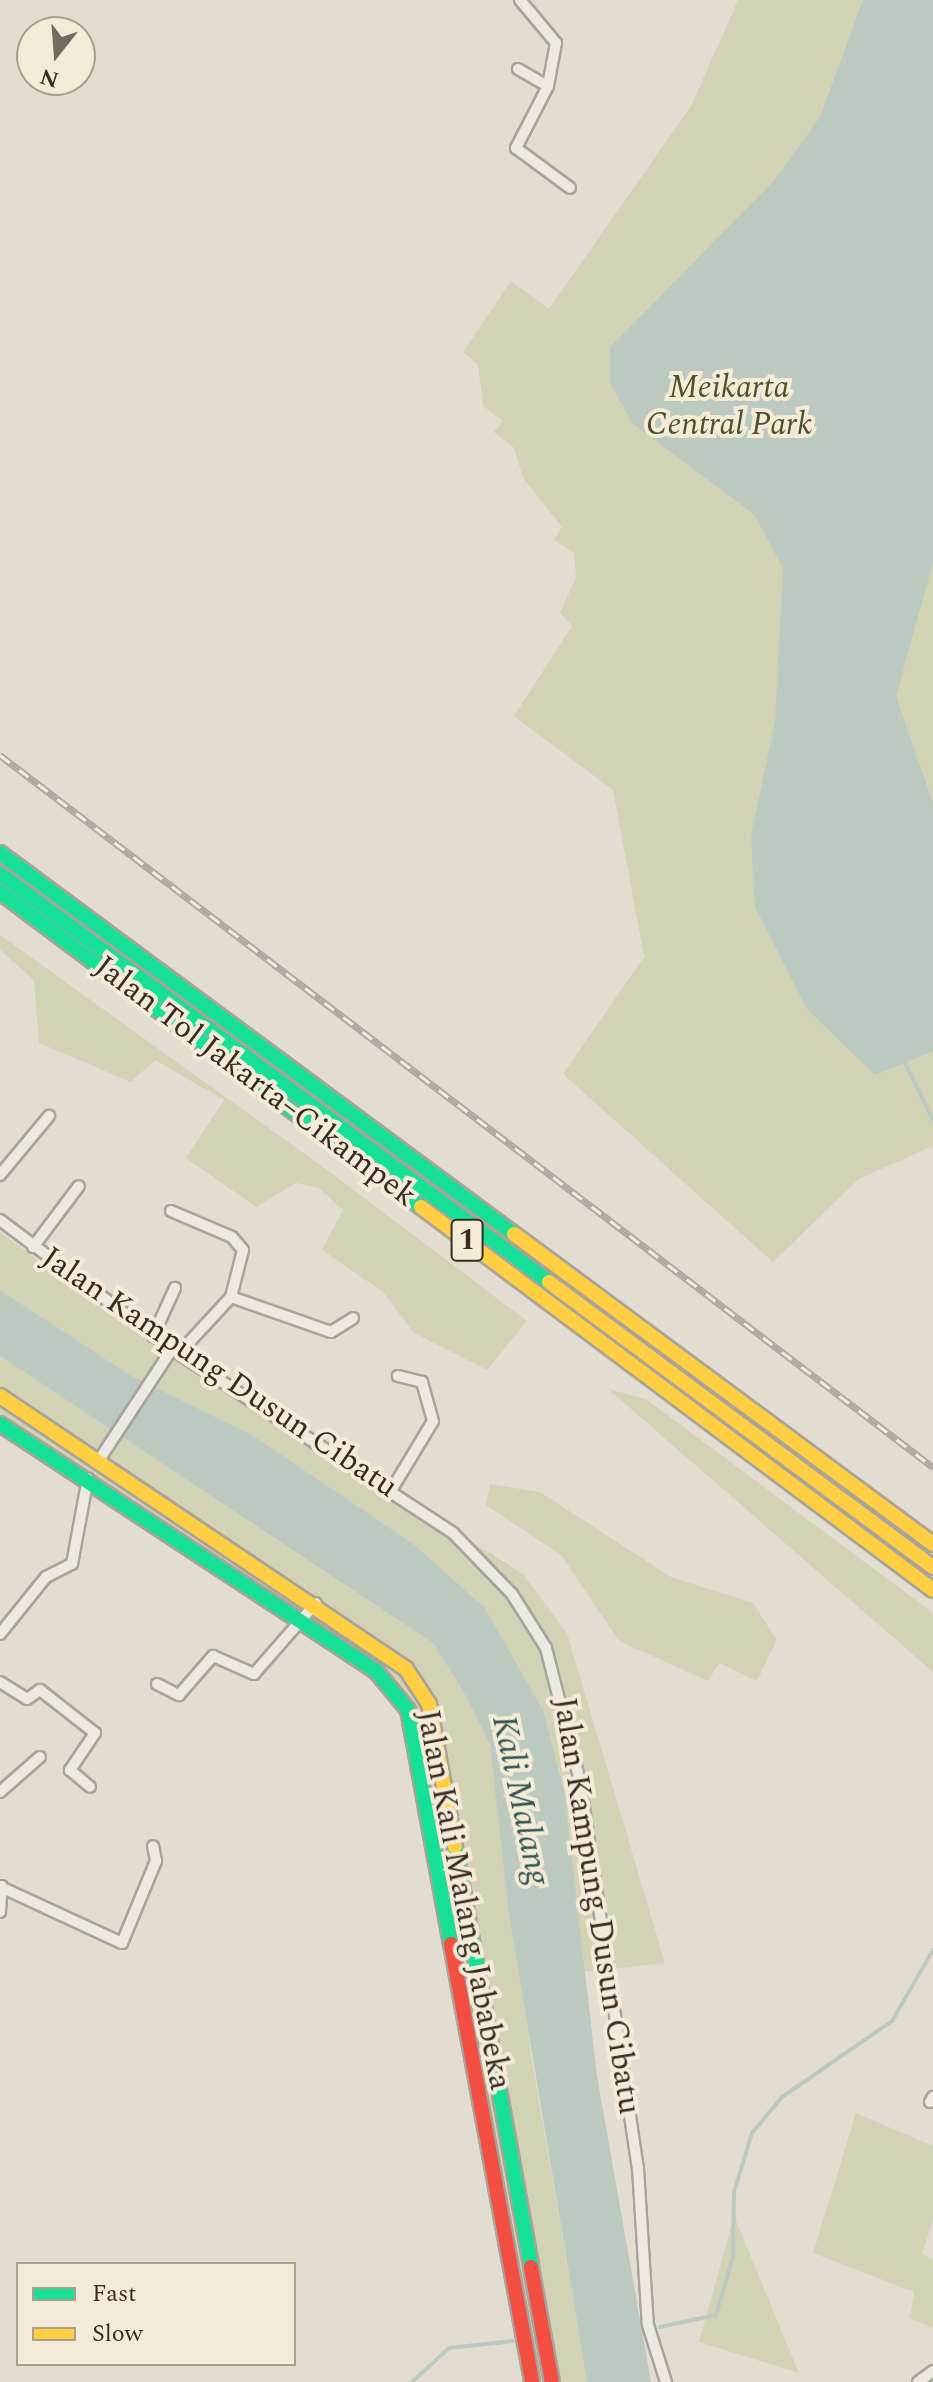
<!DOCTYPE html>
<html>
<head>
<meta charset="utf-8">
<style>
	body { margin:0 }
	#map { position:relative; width:933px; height:2382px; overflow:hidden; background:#e3ddd1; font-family:Spectral,serif }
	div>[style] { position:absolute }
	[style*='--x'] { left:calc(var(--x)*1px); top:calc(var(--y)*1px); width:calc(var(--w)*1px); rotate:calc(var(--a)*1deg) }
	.green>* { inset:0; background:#d2d2b5 }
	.water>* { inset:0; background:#bbc9c0 }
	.stream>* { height:4px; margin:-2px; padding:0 2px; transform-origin:2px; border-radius:2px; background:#bbc9c0 }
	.roads { filter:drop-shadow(2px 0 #a9a399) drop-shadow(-2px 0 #a9a399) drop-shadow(0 2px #a9a399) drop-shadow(0 -2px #a9a399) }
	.street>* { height:10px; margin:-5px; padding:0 5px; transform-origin:5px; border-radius:5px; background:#ece9e2 }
	.fast>* { height:14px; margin:-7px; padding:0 7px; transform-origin:7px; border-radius:7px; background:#16e098 }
	.slow>* { height:14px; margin:-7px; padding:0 7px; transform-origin:7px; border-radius:7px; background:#ffcf43 }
	.jam>* { height:14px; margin:-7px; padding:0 7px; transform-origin:7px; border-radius:7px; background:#f24e42 }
	.rail>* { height:7px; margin-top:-3.5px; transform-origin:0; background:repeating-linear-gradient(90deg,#f3ebd8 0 12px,#ada8a2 0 24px); box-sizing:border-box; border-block:2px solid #ada8a2 }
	span { translate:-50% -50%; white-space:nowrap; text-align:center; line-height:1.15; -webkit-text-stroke:8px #f3ebd8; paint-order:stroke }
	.shield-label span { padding:2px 6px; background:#f3ebd8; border:2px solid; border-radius:6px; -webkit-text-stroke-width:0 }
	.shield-label { font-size:30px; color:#382c22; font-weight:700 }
	.park-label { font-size:32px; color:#4a532a; font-style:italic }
	.street-label { font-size:32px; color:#382c22 }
	.water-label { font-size:34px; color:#325753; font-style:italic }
	.legend { position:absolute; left:16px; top:2262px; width:280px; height:104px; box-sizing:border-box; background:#f3ebd8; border:2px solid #a89f8f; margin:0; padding:10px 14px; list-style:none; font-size:24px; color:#382c22 }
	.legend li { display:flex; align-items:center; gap:16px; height:40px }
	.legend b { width:40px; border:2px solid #a89f8f }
	.north { position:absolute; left:16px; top:16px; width:80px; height:80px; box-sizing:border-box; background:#f3ebd8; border:2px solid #a89f8f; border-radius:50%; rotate:197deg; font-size:22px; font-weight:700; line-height:32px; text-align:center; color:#382c22 }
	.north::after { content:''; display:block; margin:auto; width:28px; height:36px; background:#746a5f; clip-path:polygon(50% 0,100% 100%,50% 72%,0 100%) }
</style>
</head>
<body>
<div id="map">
	<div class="green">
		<i style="clip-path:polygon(738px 0,933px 0,933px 1146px,859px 1179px,773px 1262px,563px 1074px,644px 957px,613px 790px,514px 716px,572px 626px,560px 613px,576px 577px,574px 553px,554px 540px,562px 527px,523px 478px,514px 448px,494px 432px,503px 421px,483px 406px,478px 365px,463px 352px,511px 281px,549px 309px,691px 106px)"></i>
		<i style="clip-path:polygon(0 935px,334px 1175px,527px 1321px,487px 1370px,414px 1333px,383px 1292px,322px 1250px,343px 1210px,319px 1188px,296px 1183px,256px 1207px,186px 1158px,224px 1100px,155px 1060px,131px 1082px,39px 1043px,34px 980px,0 950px)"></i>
		<i style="clip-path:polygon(0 1232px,123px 1323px,523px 1574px,567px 1633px,665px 1963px,581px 1972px,564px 1791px,544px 1712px,485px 1608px,415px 1545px,252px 1435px,130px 1375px,0 1290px)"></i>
		<i style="clip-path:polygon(0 1356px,433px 1643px,463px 1691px,490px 1744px,531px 2054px,587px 2382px,533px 2382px,408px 1710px,377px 1671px,0 1424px)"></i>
		<i style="clip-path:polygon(608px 1389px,646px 1399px,933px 1613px,933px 1672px)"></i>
		<i style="clip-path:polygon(490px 1484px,540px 1492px,671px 1577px,753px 1603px,777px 1640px,757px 1681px,719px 1663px,708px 1681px,619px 1641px,561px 1555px,486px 1505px)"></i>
		<i style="clip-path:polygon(856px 2113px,933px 2146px,933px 2220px,922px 2254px,933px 2260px,933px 2328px,910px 2318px,914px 2292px,813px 2253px)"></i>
		<i style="clip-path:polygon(734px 2216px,799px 2373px,699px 2342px)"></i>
	</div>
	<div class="water">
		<i style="clip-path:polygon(863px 0,933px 0,933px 562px,896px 696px,933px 803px,933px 1051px,875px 1075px,807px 1009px,755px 907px,751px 835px,775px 722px,783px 568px,754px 514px,633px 424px,610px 383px,610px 347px,774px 181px,820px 117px)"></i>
		<i style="clip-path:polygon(0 1290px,130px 1375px,252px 1435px,415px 1545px,485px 1608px,544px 1712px,564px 1791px,597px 2076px,651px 2382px,587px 2382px,509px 1915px,490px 1744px,463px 1691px,433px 1643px,0 1356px)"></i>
	</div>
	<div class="stream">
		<i style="--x:905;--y:1063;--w:64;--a:63.8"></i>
		<i style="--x:660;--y:2327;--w:57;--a:-12.1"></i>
		<i style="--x:716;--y:2315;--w:61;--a:-73.9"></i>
		<i style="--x:733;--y:2256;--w:64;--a:-89.1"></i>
		<i style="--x:734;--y:2192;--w:62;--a:-73"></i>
		<i style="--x:752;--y:2133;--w:47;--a:-50.2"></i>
		<i style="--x:782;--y:2097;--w:134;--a:-34.6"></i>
		<i style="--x:892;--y:2021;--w:82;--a:-60"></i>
		<i style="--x:412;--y:2382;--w:50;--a:-42.6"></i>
		<i style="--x:449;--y:2348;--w:64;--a:-6.2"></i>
	</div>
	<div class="roads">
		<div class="street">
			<i style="--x:518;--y:69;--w:34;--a:30"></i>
			<i style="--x:548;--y:86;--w:44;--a:-79.5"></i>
			<i style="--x:556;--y:43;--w:56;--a:-129.9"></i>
			<i style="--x:548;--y:86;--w:70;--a:117.3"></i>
			<i style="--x:516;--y:148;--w:67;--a:36.5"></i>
			<i style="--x:0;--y:1175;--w:77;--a:-50.3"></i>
			<i style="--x:171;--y:1211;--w:66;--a:23.1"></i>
			<i style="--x:232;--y:1237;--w:17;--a:50"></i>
			<i style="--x:243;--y:1250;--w:49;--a:104.3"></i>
			<i style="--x:231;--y:1297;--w:75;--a:132.8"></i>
			<i style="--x:0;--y:1220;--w:215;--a:36.9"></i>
			<i style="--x:172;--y:1349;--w:336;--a:33.2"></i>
			<i style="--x:453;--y:1533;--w:85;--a:46"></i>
			<i style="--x:512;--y:1594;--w:64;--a:57.8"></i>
			<i style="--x:546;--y:1648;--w:137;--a:75.7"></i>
			<i style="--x:580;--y:1781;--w:391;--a:81.5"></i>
			<i style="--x:638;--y:2168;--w:157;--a:86.4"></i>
			<i style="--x:648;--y:2325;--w:60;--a:72.5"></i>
			<i style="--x:33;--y:1247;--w:76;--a:-53"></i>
			<i style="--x:231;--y:1297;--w:106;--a:19.3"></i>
			<i style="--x:331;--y:1332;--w:26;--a:-32"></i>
			<i style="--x:153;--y:1336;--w:53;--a:-65.4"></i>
			<i style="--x:101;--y:1457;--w:129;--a:-56.7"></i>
			<i style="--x:392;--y:1489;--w:79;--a:-58.9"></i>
			<i style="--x:433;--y:1421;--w:41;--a:-105.8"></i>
			<i style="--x:422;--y:1382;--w:25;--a:-166"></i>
			<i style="--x:0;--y:1634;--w:73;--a:-51.1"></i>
			<i style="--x:46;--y:1577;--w:29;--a:-27"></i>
			<i style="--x:72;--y:1564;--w:87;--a:-79.5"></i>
			<i style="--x:0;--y:1682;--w:32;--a:32"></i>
			<i style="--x:27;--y:1699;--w:16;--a:-35"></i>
			<i style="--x:40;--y:1690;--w:70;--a:38"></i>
			<i style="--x:95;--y:1733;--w:45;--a:124"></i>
			<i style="--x:70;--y:1770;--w:26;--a:40"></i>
			<i style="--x:157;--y:1684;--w:25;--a:27"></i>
			<i style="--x:179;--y:1695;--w:52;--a:-48.9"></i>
			<i style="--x:213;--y:1656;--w:45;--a:23.7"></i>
			<i style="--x:254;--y:1674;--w:94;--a:-48.9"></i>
			<i style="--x:0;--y:1792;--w:53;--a:-41.2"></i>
			<i style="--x:5;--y:1889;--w:129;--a:24.8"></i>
			<i style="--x:122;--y:1943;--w:89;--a:-67.5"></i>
			<i style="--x:156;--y:1861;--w:15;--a:-101"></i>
			<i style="--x:0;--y:1912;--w:26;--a:-86"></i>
			<i style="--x:930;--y:2102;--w:6;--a:-59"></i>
			<i style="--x:918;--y:2382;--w:19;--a:-36"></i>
		</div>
		<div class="fast">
			<i style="--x:0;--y:853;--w:640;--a:36.55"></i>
			<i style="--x:0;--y:874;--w:684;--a:36.62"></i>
			<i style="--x:0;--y:892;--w:526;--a:36.8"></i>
			<i style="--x:0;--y:1424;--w:450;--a:33.3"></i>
			<i style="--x:376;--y:1671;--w:50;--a:50.6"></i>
			<i style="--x:408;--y:1710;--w:238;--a:79.6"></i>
			<i style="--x:455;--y:1847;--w:427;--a:79.7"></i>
		</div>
		<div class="slow">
			<i style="--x:421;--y:1207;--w:639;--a:36.8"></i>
			<i style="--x:514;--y:1234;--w:521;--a:36.5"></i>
			<i style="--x:549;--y:1282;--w:478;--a:36.6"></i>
			<i style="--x:0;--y:1396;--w:489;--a:33.9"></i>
			<i style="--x:406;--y:1669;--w:42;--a:56.7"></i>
			<i style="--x:429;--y:1704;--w:145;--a:79.7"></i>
		</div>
		<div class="jam">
			<i style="--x:451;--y:1944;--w:445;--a:79.5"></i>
			<i style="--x:531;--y:2267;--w:117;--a:79.7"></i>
		</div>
	</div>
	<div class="rail">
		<i style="--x:0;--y:755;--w:1174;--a:37.35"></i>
	</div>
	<div class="shield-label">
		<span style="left:467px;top:1240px">1</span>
	</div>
	<div class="park-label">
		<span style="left:729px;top:407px">Meikarta<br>Central Park</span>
	</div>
	<div class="street-label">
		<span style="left:255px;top:1082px;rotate:37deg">Jalan Tol Jakarta–Cikampek</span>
		<span style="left:219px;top:1373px;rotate:34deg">Jalan Kampung Dusun Cibatu</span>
		<span style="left:463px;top:1900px;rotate:79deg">Jalan Kali Malang Jababeka</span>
		<span style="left:596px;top:1906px;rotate:81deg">Jalan Kampung Dusun Cibatu</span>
	</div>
	<div class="water-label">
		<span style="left:520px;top:1800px;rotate:78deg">Kali Malang</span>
	</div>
	<ul class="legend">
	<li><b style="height:10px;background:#16e098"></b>Fast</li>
	<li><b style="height:10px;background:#ffcf43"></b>Slow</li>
	</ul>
	<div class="north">N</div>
</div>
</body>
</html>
